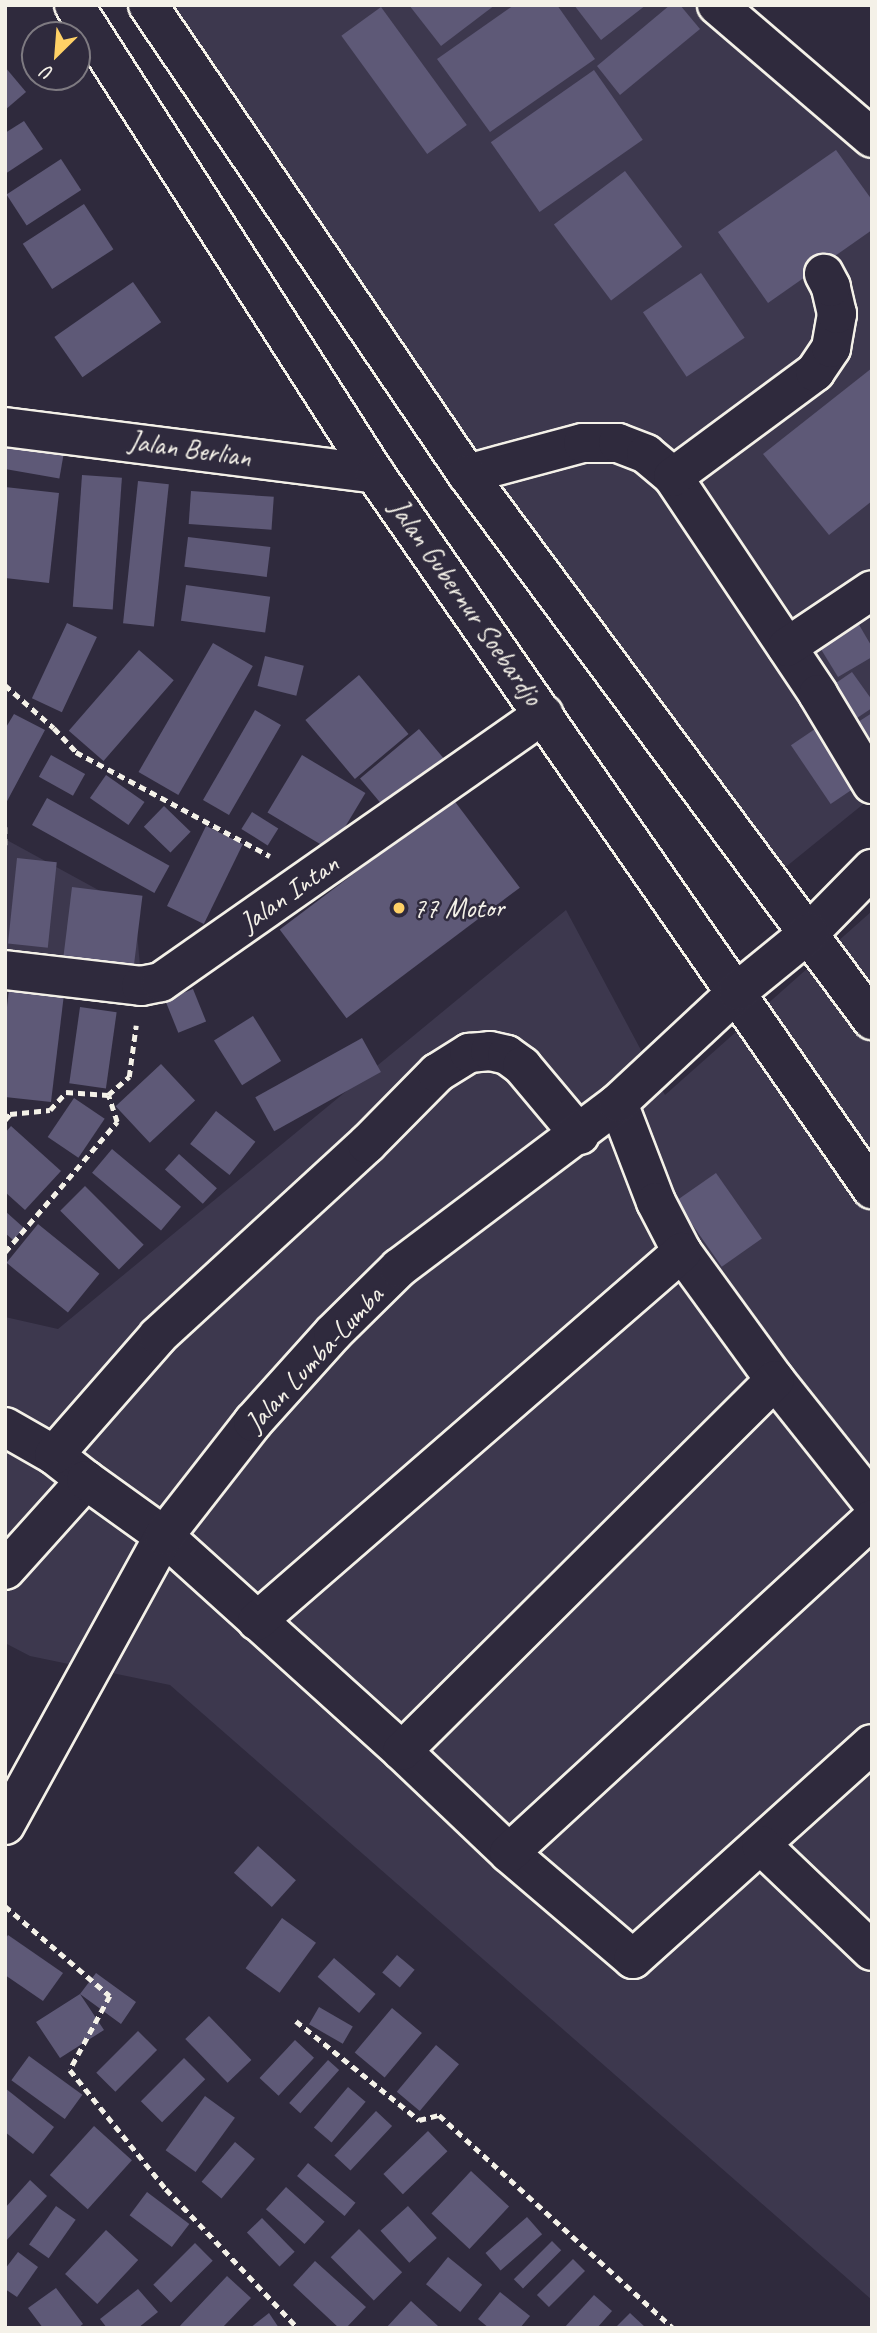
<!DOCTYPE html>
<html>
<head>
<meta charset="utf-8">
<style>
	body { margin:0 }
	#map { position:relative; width:877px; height:2333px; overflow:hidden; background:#2f2a3d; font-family:Caveat,sans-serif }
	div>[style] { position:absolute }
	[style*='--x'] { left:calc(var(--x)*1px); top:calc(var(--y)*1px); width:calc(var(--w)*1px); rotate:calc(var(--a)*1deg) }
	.built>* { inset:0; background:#3d384e }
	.building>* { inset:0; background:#5e5977; transform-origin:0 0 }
	.path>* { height:4.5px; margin-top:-2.25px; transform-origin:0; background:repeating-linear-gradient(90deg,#f4f1e8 0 7px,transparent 0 12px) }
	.roads { filter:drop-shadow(2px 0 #f4f1e8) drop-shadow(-2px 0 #f4f1e8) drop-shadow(0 2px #f4f1e8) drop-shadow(0 -2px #f4f1e8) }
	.minor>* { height:38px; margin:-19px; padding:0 19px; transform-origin:19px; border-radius:19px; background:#2f2a3d }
	.highway>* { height:38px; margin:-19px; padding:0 19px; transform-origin:19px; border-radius:19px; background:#2f2a3d }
	.dots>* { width:19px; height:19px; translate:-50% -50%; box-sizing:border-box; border:4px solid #2f2a3d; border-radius:50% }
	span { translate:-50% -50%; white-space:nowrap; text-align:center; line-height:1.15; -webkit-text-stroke:5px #2f2a3d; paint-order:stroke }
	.street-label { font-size:28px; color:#f4f1e8 }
	.poi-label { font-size:28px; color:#f4f1e8 }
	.left { translate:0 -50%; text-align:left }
	.frame { position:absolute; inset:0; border:7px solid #f4f1e8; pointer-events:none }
	.north { position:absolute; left:21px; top:21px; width:70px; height:70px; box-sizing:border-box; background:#2f2a3d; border:2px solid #7e7a81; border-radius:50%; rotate:205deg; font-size:19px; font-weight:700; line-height:28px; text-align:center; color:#f4f1e8 }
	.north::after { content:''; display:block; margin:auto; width:24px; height:32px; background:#ffd166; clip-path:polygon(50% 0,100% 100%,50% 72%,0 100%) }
</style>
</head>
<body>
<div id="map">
	<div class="built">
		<i style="clip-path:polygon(143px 5px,714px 5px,872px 153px,872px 797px,771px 879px,683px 802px)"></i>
		<i style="clip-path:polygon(5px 839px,135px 910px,141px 977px,5px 977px)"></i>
		<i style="clip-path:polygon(566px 910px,665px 1095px,872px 911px,872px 2300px,170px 1685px,30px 1656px,5px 1643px,5px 1317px,58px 1329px)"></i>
	</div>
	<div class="building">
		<i style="clip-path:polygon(409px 5px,495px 5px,441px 46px)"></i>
		<i style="clip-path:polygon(514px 5px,557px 5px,595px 59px,490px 132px,437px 59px)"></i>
		<i style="clip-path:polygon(574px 5px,646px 5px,601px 40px)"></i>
		<i style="clip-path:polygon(670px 5px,680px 5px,700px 29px,620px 95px,597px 66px)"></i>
		<i style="left:381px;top:7px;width:146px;height:49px;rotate:54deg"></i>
		<i style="clip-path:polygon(5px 67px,26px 92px,5px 110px)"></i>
		<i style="left:594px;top:70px;width:85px;height:126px;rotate:55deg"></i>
		<i style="clip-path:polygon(24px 121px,43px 149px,5px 174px,5px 133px)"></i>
		<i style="clip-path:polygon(836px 150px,872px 200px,872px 230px,768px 303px,718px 232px)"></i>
		<i style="left:61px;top:159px;width:37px;height:65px;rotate:57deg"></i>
		<i style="left:625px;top:171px;width:95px;height:89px;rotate:53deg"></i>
		<i style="left:84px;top:204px;width:54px;height:73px;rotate:57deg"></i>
		<i style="left:701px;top:273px;width:78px;height:70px;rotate:56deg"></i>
		<i style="left:133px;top:282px;width:49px;height:96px;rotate:55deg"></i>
		<i style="clip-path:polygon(872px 368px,872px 501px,829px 535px,763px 454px)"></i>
		<i style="left:9px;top:430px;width:58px;height:39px;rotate:10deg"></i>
		<i style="left:82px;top:475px;width:40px;height:132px;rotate:4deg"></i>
		<i style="left:138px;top:481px;width:31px;height:143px;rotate:6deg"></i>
		<i style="clip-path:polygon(5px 487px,59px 493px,49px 583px,5px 578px)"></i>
		<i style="left:191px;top:491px;width:83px;height:33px;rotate:4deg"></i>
		<i style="left:188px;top:537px;width:83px;height:30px;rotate:7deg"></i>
		<i style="left:186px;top:585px;width:85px;height:36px;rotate:8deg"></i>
		<i style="left:67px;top:623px;width:33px;height:83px;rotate:25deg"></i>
		<i style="clip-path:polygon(858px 623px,872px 647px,872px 657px,838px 677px,819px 646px)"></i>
		<i style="left:213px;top:643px;width:46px;height:149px;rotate:30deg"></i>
		<i style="left:139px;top:650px;width:46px;height:107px;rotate:41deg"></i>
		<i style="left:265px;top:656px;width:40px;height:31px;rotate:14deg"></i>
		<i style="clip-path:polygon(852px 672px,872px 700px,872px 708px,857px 718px,833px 685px)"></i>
		<i style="left:359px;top:675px;width:77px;height:70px;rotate:50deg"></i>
		<i style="left:255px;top:710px;width:30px;height:104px;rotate:30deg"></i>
		<i style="clip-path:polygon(872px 713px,872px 741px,858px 722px)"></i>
		<i style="clip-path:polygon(14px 714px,45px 730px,5px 805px,5px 729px)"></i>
		<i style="left:419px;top:729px;width:47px;height:77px;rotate:50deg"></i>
		<i style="left:815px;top:729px;width:71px;height:29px;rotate:56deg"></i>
		<i style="left:51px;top:755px;width:39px;height:25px;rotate:29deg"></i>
		<i style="left:302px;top:755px;width:74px;height:67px;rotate:31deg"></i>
		<i style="left:106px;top:775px;width:47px;height:28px;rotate:35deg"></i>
		<i style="left:47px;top:798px;width:140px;height:31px;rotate:29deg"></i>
		<i style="left:453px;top:799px;width:111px;height:217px;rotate:53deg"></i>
		<i style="left:164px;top:806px;width:37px;height:29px;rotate:44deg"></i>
		<i style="left:252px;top:812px;width:31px;height:20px;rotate:32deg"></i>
		<i style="left:206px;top:826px;width:41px;height:89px;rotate:26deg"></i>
		<i style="left:17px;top:858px;width:40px;height:86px;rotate:6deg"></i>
		<i style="left:72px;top:887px;width:71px;height:76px;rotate:7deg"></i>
		<i style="clip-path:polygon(10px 980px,65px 986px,51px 1102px,5px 1097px,5px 1025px)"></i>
		<i style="left:193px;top:989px;width:35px;height:30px;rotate:68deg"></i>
		<i style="left:80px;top:1007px;width:37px;height:77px;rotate:8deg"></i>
		<i style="left:253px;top:1016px;width:53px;height:46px;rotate:58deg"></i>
		<i style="left:362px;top:1038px;width:39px;height:122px;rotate:61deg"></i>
		<i style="left:161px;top:1064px;width:50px;height:62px;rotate:47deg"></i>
		<i style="left:74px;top:1098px;width:37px;height:47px;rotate:34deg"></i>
		<i style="left:216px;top:1111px;width:50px;height:42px;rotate:38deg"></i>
		<i style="clip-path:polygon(11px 1126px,61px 1171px,25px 1210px,5px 1192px,5px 1133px)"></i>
		<i style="left:112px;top:1149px;width:90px;height:31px;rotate:40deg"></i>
		<i style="left:179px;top:1154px;width:51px;height:21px;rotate:42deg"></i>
		<i style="left:716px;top:1173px;width:80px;height:49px;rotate:55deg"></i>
		<i style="left:85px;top:1186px;width:83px;height:35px;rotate:45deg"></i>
		<i style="clip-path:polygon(5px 1211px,24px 1228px,13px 1240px,5px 1233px)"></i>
		<i style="left:38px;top:1224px;width:79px;height:50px;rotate:39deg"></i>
		<i style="left:258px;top:1846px;width:51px;height:36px;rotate:42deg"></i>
		<i style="left:282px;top:1918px;width:42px;height:62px;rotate:36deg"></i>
		<i style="clip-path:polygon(8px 1935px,63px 1973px,43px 2001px,5px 1975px,5px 1940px)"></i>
		<i style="left:397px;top:1955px;width:23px;height:23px;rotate:40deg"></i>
		<i style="left:334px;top:1958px;width:55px;height:25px;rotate:41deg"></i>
		<i style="clip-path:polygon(96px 1973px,136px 2002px,121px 2024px,80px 1994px,104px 2030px,60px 2058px,36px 2022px,80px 1994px)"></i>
		<i style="left:319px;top:2007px;width:39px;height:20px;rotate:30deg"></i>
		<i style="left:392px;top:2008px;width:39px;height:58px;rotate:40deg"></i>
		<i style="left:209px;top:2016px;width:61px;height:33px;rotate:46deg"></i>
		<i style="left:138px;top:2031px;width:27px;height:59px;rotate:45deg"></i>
		<i style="left:295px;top:2040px;width:26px;height:52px;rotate:43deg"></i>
		<i style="left:436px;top:2045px;width:30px;height:61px;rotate:40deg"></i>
		<i style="left:29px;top:2056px;width:66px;height:30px;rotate:36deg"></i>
		<i style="left:184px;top:2058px;width:30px;height:61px;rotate:45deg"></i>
		<i style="left:328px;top:2060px;width:15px;height:58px;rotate:42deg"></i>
		<i style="left:348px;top:2087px;width:23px;height:53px;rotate:40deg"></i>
		<i style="clip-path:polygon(5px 2088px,54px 2127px,33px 2154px,5px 2132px)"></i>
		<i style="left:205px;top:2096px;width:37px;height:67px;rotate:36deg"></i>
		<i style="left:376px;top:2111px;width:22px;height:61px;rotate:43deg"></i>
		<i style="left:94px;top:2126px;width:51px;height:66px;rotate:42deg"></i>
		<i style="left:428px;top:2131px;width:28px;height:62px;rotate:46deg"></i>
		<i style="left:235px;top:2142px;width:26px;height:52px;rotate:40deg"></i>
		<i style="left:308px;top:2163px;width:62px;height:17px;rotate:40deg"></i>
		<i style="left:471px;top:2171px;width:52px;height:58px;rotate:43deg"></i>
		<i style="clip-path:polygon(30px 2180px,47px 2196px,5px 2242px,5px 2208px)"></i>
		<i style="left:286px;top:2187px;width:52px;height:30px;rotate:42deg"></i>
		<i style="left:147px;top:2192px;width:53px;height:29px;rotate:37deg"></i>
		<i style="left:56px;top:2206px;width:24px;height:47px;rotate:35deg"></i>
		<i style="left:408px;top:2206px;width:43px;height:37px;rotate:48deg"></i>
		<i style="left:527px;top:2217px;width:23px;height:55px;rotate:49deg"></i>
		<i style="left:262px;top:2218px;width:47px;height:21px;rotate:46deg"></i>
		<i style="left:359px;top:2229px;width:61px;height:40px;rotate:45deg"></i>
		<i style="left:106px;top:2230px;width:44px;height:60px;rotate:43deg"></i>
		<i style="left:552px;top:2241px;width:13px;height:54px;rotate:45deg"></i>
		<i style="left:195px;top:2243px;width:25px;height:59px;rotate:45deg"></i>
		<i style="clip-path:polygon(18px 2252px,38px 2267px,17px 2297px,5px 2289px,5px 2269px)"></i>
		<i style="left:448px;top:2257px;width:44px;height:35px;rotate:39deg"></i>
		<i style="left:573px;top:2259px;width:17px;height:51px;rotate:45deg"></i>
		<i style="clip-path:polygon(315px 2261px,366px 2307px,346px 2328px,339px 2328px,293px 2285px)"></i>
		<i style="clip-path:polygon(227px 2276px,251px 2298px,222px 2328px,178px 2328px)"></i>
		<i style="clip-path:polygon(56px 2288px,83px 2324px,78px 2328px,43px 2328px,28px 2308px)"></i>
		<i style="clip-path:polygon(138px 2289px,158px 2312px,138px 2328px,107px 2328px,100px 2319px)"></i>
		<i style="clip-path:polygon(500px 2292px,530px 2316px,520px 2328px,489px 2328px,478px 2319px)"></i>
		<i style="clip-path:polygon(594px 2295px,612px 2311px,597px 2328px,564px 2328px)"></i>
		<i style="clip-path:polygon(411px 2301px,438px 2326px,436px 2328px,386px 2328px)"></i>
		<i style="clip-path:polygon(269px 2313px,279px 2328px,250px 2328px)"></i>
		<i style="clip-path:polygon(630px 2313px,646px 2328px,615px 2328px)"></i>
	</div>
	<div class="path">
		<i style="--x:5;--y:685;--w:65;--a:41.3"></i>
		<i style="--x:54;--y:728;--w:33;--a:47"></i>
		<i style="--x:76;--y:752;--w:220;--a:28.2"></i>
		<i style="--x:5;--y:827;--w:18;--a:90"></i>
		<i style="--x:5;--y:1120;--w:8;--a:-50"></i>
		<i style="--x:10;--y:1114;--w:40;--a:-5.7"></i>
		<i style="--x:50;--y:1110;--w:24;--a:-48"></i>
		<i style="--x:66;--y:1092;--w:42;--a:4.1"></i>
		<i style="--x:108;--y:1095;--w:28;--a:-41"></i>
		<i style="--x:129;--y:1077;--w:52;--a:-82.3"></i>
		<i style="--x:5;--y:1252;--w:172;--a:-49.3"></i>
		<i style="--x:117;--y:1122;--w:28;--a:-108"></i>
		<i style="--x:5;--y:1906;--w:138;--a:40.6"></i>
		<i style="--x:110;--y:1996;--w:84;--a:118.4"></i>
		<i style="--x:70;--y:2070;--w:153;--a:51.1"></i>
		<i style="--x:166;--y:2189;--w:192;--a:46.5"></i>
		<i style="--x:296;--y:2021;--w:158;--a:38.8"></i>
		<i style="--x:419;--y:2120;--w:21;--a:-14"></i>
		<i style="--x:439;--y:2115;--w:316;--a:42.3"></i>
	</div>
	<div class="roads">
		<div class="minor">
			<i style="--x:717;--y:5;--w:204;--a:40.6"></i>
			<i style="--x:5;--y:427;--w:373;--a:7.2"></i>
			<i style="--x:467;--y:474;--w:120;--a:-15"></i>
			<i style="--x:583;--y:443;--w:35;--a:0"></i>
			<i style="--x:618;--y:443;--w:30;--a:21"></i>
			<i style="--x:646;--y:454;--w:35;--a:40"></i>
			<i style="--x:673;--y:477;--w:261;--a:56.2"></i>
			<i style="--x:818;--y:694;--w:105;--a:59"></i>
			<i style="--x:673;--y:477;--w:177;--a:-36.5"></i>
			<i style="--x:815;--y:372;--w:29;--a:-56"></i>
			<i style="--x:831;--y:348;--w:35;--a:-80"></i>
			<i style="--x:837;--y:314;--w:28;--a:-103"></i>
			<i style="--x:831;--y:287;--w:15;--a:-118"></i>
			<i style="--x:787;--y:647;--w:102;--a:-33.8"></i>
			<i style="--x:809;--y:933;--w:90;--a:-45.5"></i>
			<i style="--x:5;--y:970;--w:137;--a:6.7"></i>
			<i style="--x:141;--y:986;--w:20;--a:-11"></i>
			<i style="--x:161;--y:982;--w:467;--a:-35"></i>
			<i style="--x:618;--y:1103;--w:106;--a:69"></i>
			<i style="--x:656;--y:1202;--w:56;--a:62.5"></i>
			<i style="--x:682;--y:1252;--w:158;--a:54"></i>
			<i style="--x:775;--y:1380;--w:156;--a:51.5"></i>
			<i style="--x:5;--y:1427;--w:56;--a:29.7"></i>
			<i style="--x:54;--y:1455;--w:41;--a:38"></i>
			<i style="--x:86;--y:1480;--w:121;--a:132"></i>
			<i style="--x:54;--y:1455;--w:158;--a:-48.8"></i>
			<i style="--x:158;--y:1336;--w:284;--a:-42.6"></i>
			<i style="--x:367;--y:1144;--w:100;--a:-45.4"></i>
			<i style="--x:437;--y:1073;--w:38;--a:-32"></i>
			<i style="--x:469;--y:1053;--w:21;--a:-5"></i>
			<i style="--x:490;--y:1051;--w:17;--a:13"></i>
			<i style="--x:507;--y:1055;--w:19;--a:36"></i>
			<i style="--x:522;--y:1066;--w:90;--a:50"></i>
			<i style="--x:86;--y:1480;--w:96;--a:35.7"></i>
			<i style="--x:164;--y:1536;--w:321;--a:42.1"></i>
			<i style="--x:402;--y:1751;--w:148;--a:43.6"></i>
			<i style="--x:509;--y:1853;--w:163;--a:40.5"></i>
			<i style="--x:633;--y:1959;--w:321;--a:-42"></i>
			<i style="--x:257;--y:1621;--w:563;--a:-40.97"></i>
			<i style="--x:402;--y:1751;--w:526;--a:-44.85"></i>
			<i style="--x:761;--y:1845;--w:153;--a:43.7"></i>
			<i style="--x:509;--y:1853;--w:493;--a:-42.6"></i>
		</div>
		<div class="highway">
			<i style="--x:74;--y:5;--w:557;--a:57.31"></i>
			<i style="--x:375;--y:474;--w:871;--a:55.2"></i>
			<i style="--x:148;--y:5;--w:567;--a:55.78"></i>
			<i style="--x:467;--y:474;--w:680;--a:53.43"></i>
			<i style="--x:5;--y:1825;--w:330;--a:-61.2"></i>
			<i style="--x:164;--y:1536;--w:145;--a:-52"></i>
			<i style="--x:253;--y:1422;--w:120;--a:-48"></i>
			<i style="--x:333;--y:1333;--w:93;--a:-44.6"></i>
			<i style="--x:399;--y:1268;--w:274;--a:-37"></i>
			<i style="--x:618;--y:1103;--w:164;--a:-43"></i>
			<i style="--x:738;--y:991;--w:92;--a:-39.2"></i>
		</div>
	</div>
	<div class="dots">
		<i style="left:399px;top:908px;background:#ffd166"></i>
	</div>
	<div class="street-label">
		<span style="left:190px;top:449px;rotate:8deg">Jalan Berlian</span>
		<span style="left:466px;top:602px;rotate:55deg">Jalan Gubernur Soebardjo</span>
		<span style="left:289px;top:893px;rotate:-35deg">Jalan Intan</span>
		<span style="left:314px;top:1359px;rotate:-47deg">Jalan Lumba-Lumba</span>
	</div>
	<div class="poi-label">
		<span class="left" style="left:413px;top:908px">77 Motor</span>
	</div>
	<div class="frame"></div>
	<div class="north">U</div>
</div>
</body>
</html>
